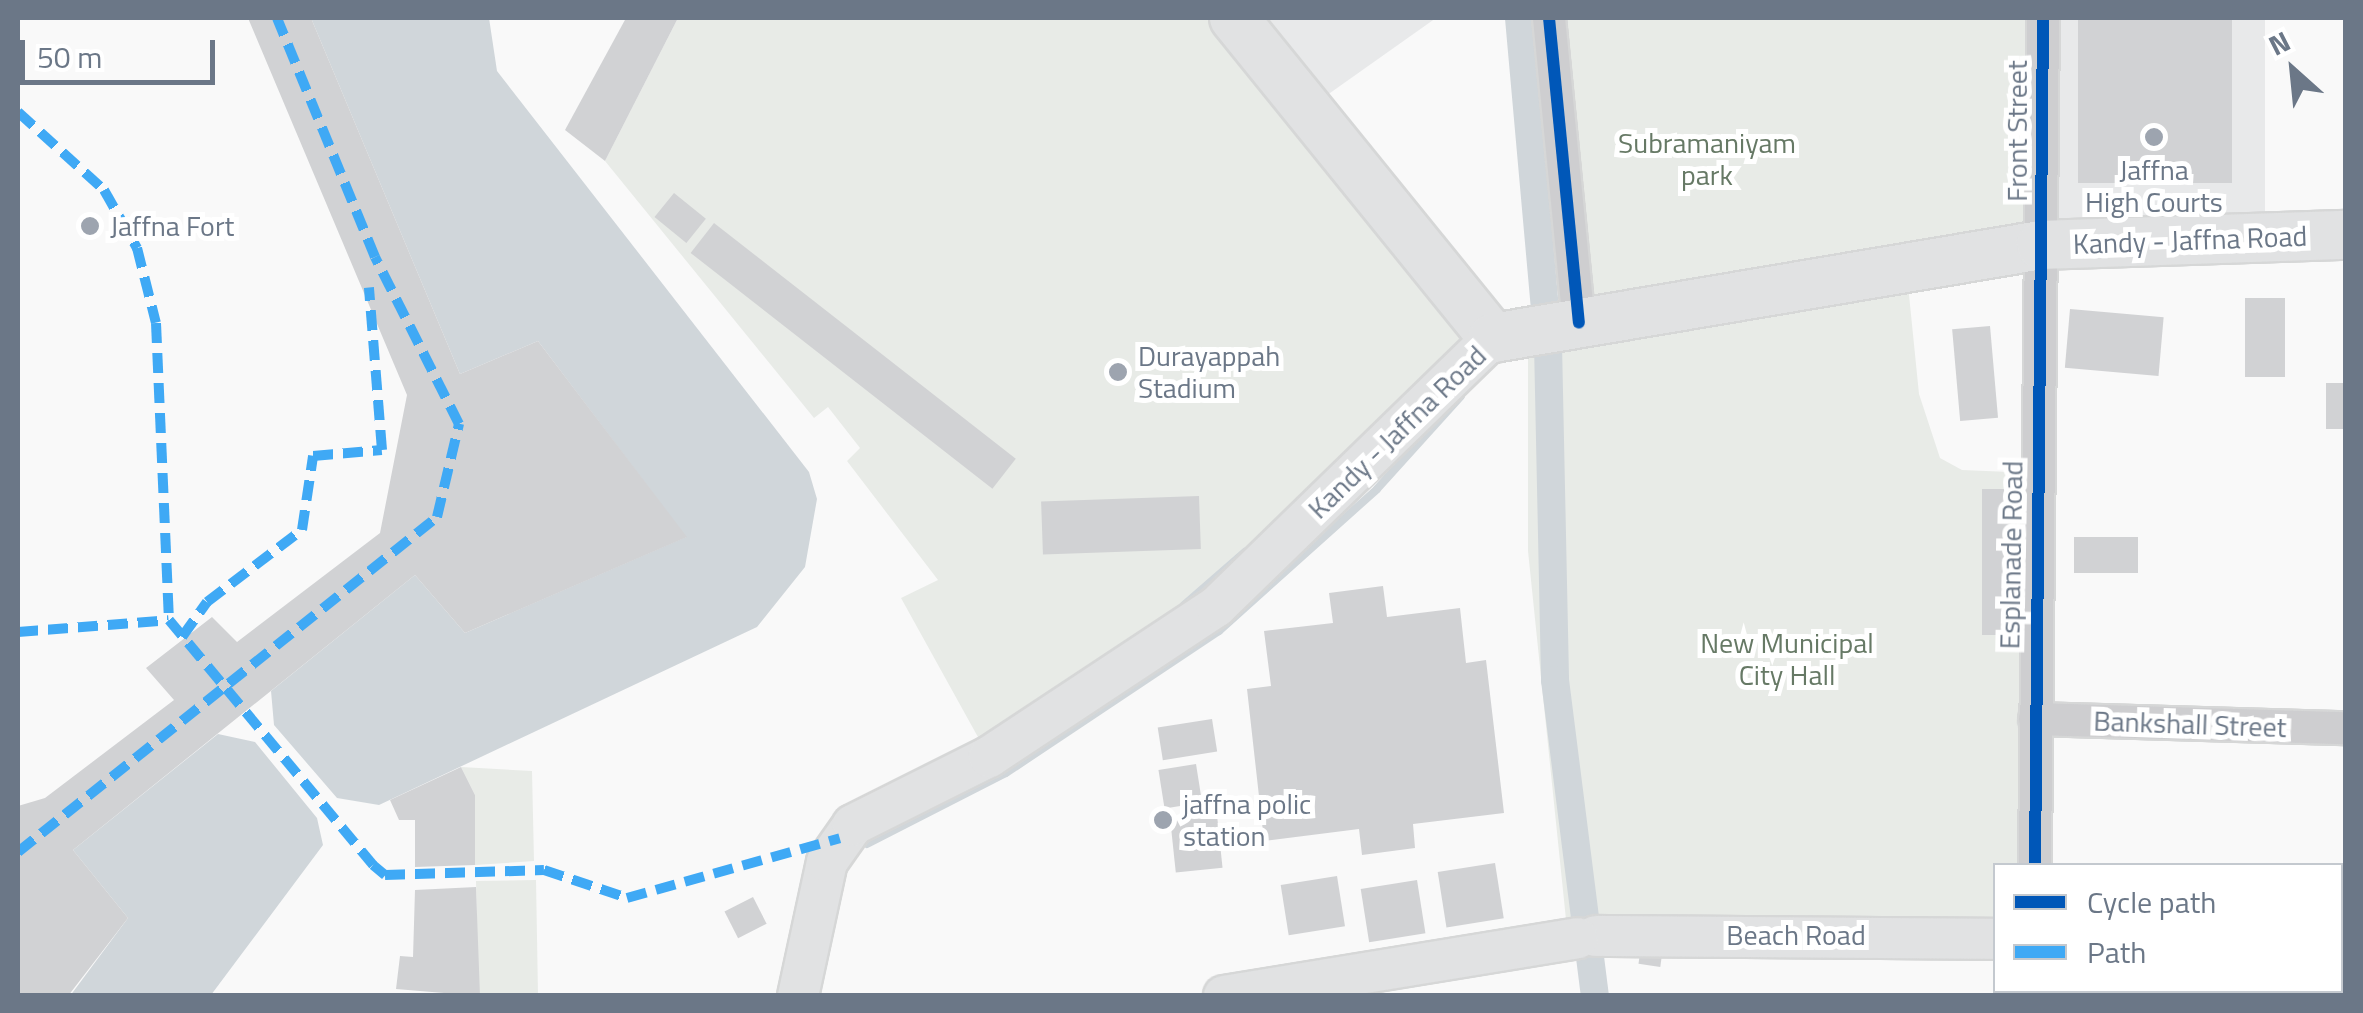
<!DOCTYPE html>
<html>
<head>
<meta charset="utf-8">
<style>
	body { margin:0 }
	#map { position:relative; width:2363px; height:1013px; overflow:hidden; background:#f9f9f9; font-family:"Titillium Web",sans-serif }
	div>[style] { position:absolute }
	[style*='--x'] { left:calc(var(--x)*1px); top:calc(var(--y)*1px); width:calc(var(--w)*1px); rotate:calc(var(--a)*1deg) }
	.built>* { inset:0; background:#e8e9ea; transform-origin:0 0 }
	.green>* { inset:0; background:#e8ebe7; transform-origin:0 0 }
	.water>* { inset:0; background:#d0d6da }
	.stream>* { height:8px; margin:-4px; padding:0 4px; transform-origin:4px; border-radius:4px; background:#d0d6da }
	.canal>* { height:28px; margin:-14px; padding:0 14px; transform-origin:14px; border-radius:14px; background:#d0d6da }
	.building>* { inset:0; background:#d1d2d4; transform-origin:0 0 }
	.roads { filter:drop-shadow(2px 0 #d6d7d7) drop-shadow(-2px 0 #d6d7d7) drop-shadow(0 2px #d6d7d7) drop-shadow(0 -2px #d6d7d7) }
	.minor>* { height:32px; margin:-16px; padding:0 16px; transform-origin:16px; border-radius:16px; background:#ceced0 }
	.major>* { height:40px; margin:-20px; padding:0 20px; transform-origin:20px; border-radius:20px; background:#e1e2e3 }
	.highway>* { height:48px; margin:-24px; padding:0 24px; transform-origin:24px; border-radius:24px; background:#e1e2e3 }
	.quiet>* { height:10px; margin-top:-5px; transform-origin:0; background:repeating-linear-gradient(90deg,#3fa9f5 0 20px,transparent 0 30px) }
	.cycleway>* { height:12px; margin:-6px; padding:0 6px; transform-origin:6px; border-radius:6px; background:#0057b8 }
	.dots>* { width:28px; height:28px; translate:-50% -50%; box-sizing:border-box; border:5px solid #fff; border-radius:50% }
	span { translate:-50% -50%; white-space:nowrap; text-align:center; line-height:1.15; -webkit-text-stroke:10px #fff; paint-order:stroke }
	.street-label { font-size:28px; color:#6b7787 }
	.park-label { font-size:28px; color:#667965 }
	.poi-label { font-size:28px; color:#6b7787 }
	.left { translate:0 -50%; text-align:left }
	.frame { position:absolute; inset:0; border:20px solid #6b7787; pointer-events:none }
	.legend { position:absolute; left:1993px; top:863px; width:350px; height:130px; box-sizing:border-box; background:#fff; border:2px solid #c4c9cf; margin:0; padding:12px 18px; list-style:none; font-size:30px; color:#6b7787 }
	.legend li { display:flex; align-items:center; gap:20px; height:50px }
	.legend b { width:50px; border:2px solid #c4c9cf }
	.north { position:absolute; left:2243px; top:20px; width:100px; height:100px; -webkit-text-stroke:8px #fff; paint-order:stroke; rotate:333deg; font-size:28px; font-weight:700; line-height:40px; text-align:center; color:#6b7787 }
	.north::after { content:''; display:block; margin:auto; width:35px; height:45px; background:#6b7787; clip-path:polygon(50% 0,100% 100%,50% 72%,0 100%) }
	.scale { position:absolute; left:20px; top:40px; width:195px; height:45px; box-sizing:border-box; border:5px solid #6b7787; border-top:0; padding-left:12px; font-size:30px; line-height:35px; white-space:nowrap; color:#6b7787; -webkit-text-stroke:8px #fff; paint-order:stroke }
</style>
</head>
<body>
<div id="map">
	<div class="built">
		<i style="clip-path:polygon(1234px 18px,1436px 18px,1306px 110px)"></i>
		<i style="left:2043px;top:18px;width:222px;height:227px"></i>
	</div>
	<div class="green">
		<i style="clip-path:polygon(678px 18px,1234px 18px,1493px 338px,1216px 607px,989px 757px,901px 598px,938px 580px,847px 461px,860px 448px,828px 407px,814px 418px,605px 161px)"></i>
		<i style="clip-path:polygon(1549px 18px,2043px 18px,2041px 245px,1906px 265px,1919px 394px,1940px 458px,1962px 470px,2036px 473px,2035px 865px,1996px 866px,1995px 939px,1568px 939px,1528px 551px,1528px 333px,1578px 323px)"></i>
		<i style="clip-path:polygon(461px 767px,532px 771px,534px 861px,475px 865px,475px 795px)"></i>
		<i style="left:536px;top:880px;width:115px;height:60px;rotate:89deg"></i>
	</div>
	<div class="water">
		<i style="clip-path:polygon(311px 18px,489px 18px,497px 71px,809px 472px,817px 499px,805px 567px,757px 627px,379px 805px,337px 798px,274px 725px,271px 691px,415px 575px,465px 633px,686px 537px,538px 341px,460px 374px)"></i>
		<i style="clip-path:polygon(218px 734px,255px 742px,317px 818px,323px 845px,211px 995px,70px 996px,128px 918px,73px 850px)"></i>
	</div>
	<div class="stream">
		<i style="--x:1184;--y:605;--w:81;--a:-41"></i>
		<i style="--x:867;--y:844;--w:156;--a:-27.1"></i>
		<i style="--x:1006;--y:773;--w:256;--a:-33.7"></i>
		<i style="--x:1219;--y:631;--w:212;--a:-41.9"></i>
		<i style="--x:1377;--y:489;--w:125;--a:-47.9"></i>
	</div>
	<div class="canal">
		<i style="--x:1519;--y:18;--w:327;--a:84.9"></i>
		<i style="--x:1548;--y:344;--w:336;--a:88.8"></i>
		<i style="--x:1555;--y:680;--w:319;--a:82.8"></i>
	</div>
	<div class="building">
		<i style="clip-path:polygon(248px 18px,311px 18px,460px 374px,538px 341px,687px 537px,465px 633px,415px 575px,73px 850px,128px 918px,68px 996px,18px 996px,18px 806px,45px 798px,174px 700px,146px 668px,212px 617px,237px 642px,380px 533px,407px 395px)"></i>
		<i style="clip-path:polygon(626px 18px,678px 18px,605px 161px,565px 130px)"></i>
		<i style="left:2078px;top:18px;width:154px;height:165px"></i>
		<i style="left:674px;top:193px;width:41px;height:31px;rotate:39deg"></i>
		<i style="left:714px;top:223px;width:383px;height:38px;rotate:38deg"></i>
		<i style="left:2245px;top:298px;width:40px;height:79px"></i>
		<i style="left:2070px;top:309px;width:94px;height:59px;rotate:5deg"></i>
		<i style="left:1990px;top:326px;width:92px;height:38px;rotate:85deg"></i>
		<i style="left:2346px;top:383px;width:46px;height:20px;rotate:90deg"></i>
		<i style="left:1982px;top:489px;width:35px;height:146px"></i>
		<i style="left:1199px;top:496px;width:53px;height:158px;rotate:88deg"></i>
		<i style="left:2074px;top:537px;width:64px;height:36px"></i>
		<i style="clip-path:polygon(1383px 586px,1387px 617px,1460px 608px,1466px 663px,1486px 660px,1504px 813px,1413px 824px,1415px 848px,1362px 855px,1359px 829px,1264px 841px,1247px 689px,1271px 686px,1264px 631px,1333px 623px,1329px 593px)"></i>
		<i style="left:1212px;top:719px;width:33px;height:55px;rotate:81deg"></i>
		<i style="left:1196px;top:764px;width:39px;height:38px;rotate:81deg"></i>
		<i style="clip-path:polygon(461px 767px,475px 795px,475px 865px,415px 867px,415px 820px,399px 820px,390px 800px)"></i>
		<i style="left:1217px;top:815px;width:53px;height:47px;rotate:84deg"></i>
		<i style="left:1495px;top:863px;width:56px;height:58px;rotate:81deg"></i>
		<i style="left:1337px;top:876px;width:51px;height:57px;rotate:81deg"></i>
		<i style="left:1417px;top:880px;width:54px;height:57px;rotate:81deg"></i>
		<i style="clip-path:polygon(476px 887px,480px 996px,396px 989px,400px 956px,413px 957px,415px 890px)"></i>
		<i style="left:753px;top:897px;width:30px;height:32px;rotate:63deg"></i>
		<i style="left:1641px;top:946px;width:22px;height:18px;rotate:8deg"></i>
		<i style="left:2086px;top:990px;width:47px;height:5px"></i>
	</div>
	<div class="roads">
		<div class="minor">
			<i style="--x:1549;--y:18;--w:306;--a:84.4"></i>
			<i style="--x:2035;--y:719;--w:311;--a:1.7"></i>
			<i style="--x:2035;--y:866;--w:848;--a:-89.46"></i>
		</div>
		<div class="major">
			<i style="--x:1596;--y:936;--w:400;--a:0.4"></i>
			<i style="--x:2340;--y:965;--w:6;--a:9"></i>
			<i style="--x:798;--y:996;--w:137;--a:-77.8"></i>
			<i style="--x:827;--y:862;--w:45;--a:-54.9"></i>
			<i style="--x:853;--y:825;--w:152;--a:-26.6"></i>
			<i style="--x:989;--y:757;--w:272;--a:-33.5"></i>
			<i style="--x:1216;--y:607;--w:386;--a:-44.2"></i>
			<i style="--x:1224;--y:996;--w:358;--a:-9.3"></i>
		</div>
		<div class="highway">
			<i style="--x:1234;--y:18;--w:412;--a:51"></i>
			<i style="--x:1493;--y:338;--w:556;--a:-9.63"></i>
			<i style="--x:2041;--y:245;--w:305;--a:-1.9"></i>
		</div>
	</div>
	<div class="quiet">
		<i style="--x:18;--y:112;--w:116;--a:42.2"></i>
		<i style="--x:104;--y:190;--w:67;--a:60.4"></i>
		<i style="--x:137;--y:248;--w:77;--a:75.8"></i>
		<i style="--x:156;--y:323;--w:297;--a:87.5"></i>
		<i style="--x:169;--y:620;--w:319;--a:50.2"></i>
		<i style="--x:373;--y:865;--w:16;--a:40"></i>
		<i style="--x:385;--y:875;--w:159;--a:-1.8"></i>
		<i style="--x:544;--y:870;--w:88;--a:18.6"></i>
		<i style="--x:627;--y:898;--w:221;--a:-15.7"></i>
		<i style="--x:18;--y:632;--w:151;--a:-4.5"></i>
		<i style="--x:182;--y:637;--w:43;--a:-54.5"></i>
		<i style="--x:207;--y:602;--w:119;--a:-37.2"></i>
		<i style="--x:302;--y:530;--w:75;--a:-81.5"></i>
		<i style="--x:313;--y:456;--w:69;--a:-5"></i>
		<i style="--x:382;--y:450;--w:163;--a:-94.6"></i>
		<i style="--x:18;--y:852;--w:536;--a:-38.64"></i>
		<i style="--x:437;--y:517;--w:96;--a:-76.7"></i>
		<i style="--x:459;--y:424;--w:187;--a:-116.7"></i>
		<i style="--x:375;--y:257;--w:258;--a:-112.3"></i>
	</div>
	<div class="cycleway">
		<i style="--x:1549;--y:18;--w:306;--a:84.4"></i>
		<i style="--x:2035;--y:866;--w:848;--a:-89.46"></i>
	</div>
	<div class="dots">
		<i style="left:2154px;top:137px;background:#9da4af"></i>
		<i style="left:90px;top:226px;background:#9da4af"></i>
		<i style="left:1118px;top:372px;background:#9da4af"></i>
		<i style="left:1163px;top:820px;background:#9da4af"></i>
	</div>
	<div class="street-label">
		<span style="left:2017px;top:131px;rotate:-90deg">Front Street</span>
		<span style="left:2190px;top:240px;rotate:-2deg">Kandy - Jaffna Road</span>
		<span style="left:1397px;top:432px;rotate:-44deg">Kandy - Jaffna Road</span>
		<span style="left:2011px;top:555px;rotate:-89deg">Esplanade Road</span>
		<span style="left:2190px;top:724px;rotate:2deg">Bankshall Street</span>
		<span style="left:1796px;top:935px">Beach Road</span>
	</div>
	<div class="park-label">
		<span style="left:1707px;top:159px">Subramaniyam<br>park</span>
		<span style="left:1787px;top:659px">New Municipal<br>City Hall</span>
	</div>
	<div class="poi-label">
		<span style="left:2154px;top:186px">Jaffna<br>High Courts</span>
		<span class="left" style="left:110px;top:226px">Jaffna Fort</span>
		<span class="left" style="left:1138px;top:372px">Durayappah<br>Stadium</span>
		<span class="left" style="left:1183px;top:820px">jaffna polic<br>station</span>
	</div>
	<div class="frame"></div>
	<ul class="legend">
	<li><b style="height:12px;background:#0057b8"></b>Cycle path</li>
	<li><b style="height:12px;background:#3fa9f5"></b>Path</li>
	</ul>
	<div class="north">N</div>
	<div class="scale">50 m</div>
</div>
</body>
</html>
